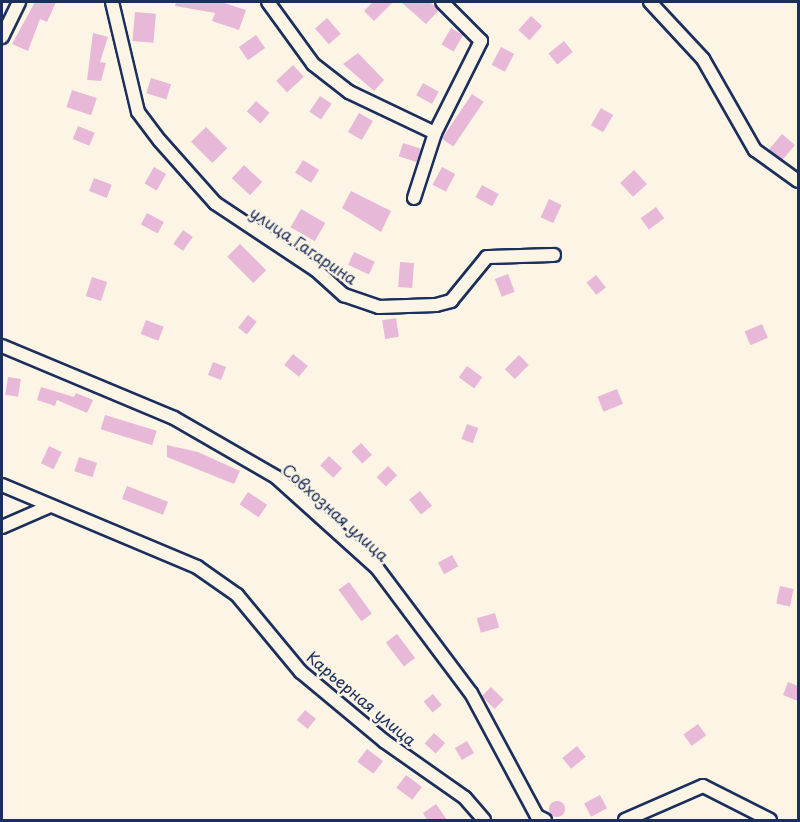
<!DOCTYPE html>
<html>
<head>
<meta charset="utf-8">
<style>
	body { margin:0 }
	#map { position:relative; width:800px; height:822px; overflow:hidden; background:#fcf5e5; font-family:"Playpen Sans",sans-serif }
	div>[style] { position:absolute }
	[style*='--x'] { left:calc(var(--x)*1px); top:calc(var(--y)*1px); width:calc(var(--w)*1px); rotate:calc(var(--a)*1deg) }
	.building>* { inset:0; background:#e8b8d9; transform-origin:0 0 }
	.round { border-radius:50% }
	.roads { filter:drop-shadow(2px 0 #1b2f5e) drop-shadow(-2px 0 #1b2f5e) drop-shadow(0 2px #1b2f5e) drop-shadow(0 -2px #1b2f5e) }
	.street>* { height:12px; margin:-6px; padding:0 6px; transform-origin:6px; border-radius:6px; background:#fcf5e5 }
	span { translate:-50% -50%; white-space:nowrap; text-align:center; line-height:1.15; -webkit-text-stroke:5px #fcf5e5; paint-order:stroke }
	.street-label { font-size:16px; color:#1b2f5e }
	.frame { position:absolute; inset:0; border:3px solid #1b2f5e; pointer-events:none }
</style>
</head>
<body>
<div id="map">
	<div class="building">
		<i style="clip-path:polygon(35px 2px,56px 2px,47px 22px,40px 19px,28px 51px,12px 44px)"></i>
		<i style="clip-path:polygon(176px 2px,221px 2px,246px 10px,239px 30px,212px 21px,215px 13px,175px 6px)"></i>
		<i style="clip-path:polygon(373px 2px,393px 2px,374px 21px,364px 11px)"></i>
		<i style="clip-path:polygon(401px 2px,430px 2px,439px 10px,426px 24px)"></i>
		<i style="left:135px;top:12px;width:21px;height:29px;rotate:5deg"></i>
		<i style="left:531px;top:16px;width:15px;height:19px;rotate:42deg"></i>
		<i style="left:327px;top:18px;width:21px;height:16px;rotate:49deg"></i>
		<i style="left:451px;top:28px;width:14px;height:19px;rotate:30deg"></i>
		<i style="clip-path:polygon(93px 33px,108px 37px,100px 62px,106px 63px,101px 81px,87px 80px)"></i>
		<i style="left:256px;top:35px;width:16px;height:21px;rotate:55deg"></i>
		<i style="left:564px;top:41px;width:14px;height:20px;rotate:51deg"></i>
		<i style="left:501px;top:47px;width:15px;height:20px;rotate:28deg"></i>
		<i style="clip-path:polygon(358px 53px,384px 80px,374px 91px,343px 64px)"></i>
		<i style="left:293px;top:65px;width:16px;height:23px;rotate:47deg"></i>
		<i style="left:151px;top:78px;width:21px;height:16px;rotate:17deg"></i>
		<i style="left:423px;top:83px;width:18px;height:14px;rotate:29deg"></i>
		<i style="left:72px;top:90px;width:26px;height:18px;rotate:18deg"></i>
		<i style="left:472px;top:94px;width:14px;height:54px;rotate:34deg"></i>
		<i style="left:320px;top:96px;width:14px;height:19px;rotate:34deg"></i>
		<i style="left:256px;top:101px;width:18px;height:14px;rotate:41deg"></i>
		<i style="left:601px;top:108px;width:14px;height:20px;rotate:30deg"></i>
		<i style="left:359px;top:113px;width:16px;height:22px;rotate:30deg"></i>
		<i style="left:78px;top:126px;width:18px;height:14px;rotate:22deg"></i>
		<i style="left:206px;top:127px;width:30px;height:21px;rotate:45deg"></i>
		<i style="left:782px;top:134px;width:17px;height:21px;rotate:40deg"></i>
		<i style="left:403px;top:143px;width:19px;height:14px;rotate:18deg"></i>
		<i style="left:303px;top:160px;width:19px;height:15px;rotate:32deg"></i>
		<i style="left:244px;top:165px;width:25px;height:18px;rotate:43deg"></i>
		<i style="left:154px;top:167px;width:14px;height:19px;rotate:30deg"></i>
		<i style="left:442px;top:167px;width:15px;height:20px;rotate:28deg"></i>
		<i style="left:634px;top:170px;width:19px;height:19px;rotate:47deg"></i>
		<i style="left:94px;top:178px;width:19px;height:14px;rotate:21deg"></i>
		<i style="left:482px;top:185px;width:19px;height:14px;rotate:28deg"></i>
		<i style="clip-path:polygon(351px 191px,391px 211px,381px 232px,342px 208px)"></i>
		<i style="left:549px;top:199px;width:14px;height:20px;rotate:25deg"></i>
		<i style="left:656px;top:207px;width:14px;height:19px;rotate:54deg"></i>
		<i style="left:301px;top:209px;width:28px;height:21px;rotate:30deg"></i>
		<i style="left:147px;top:213px;width:19px;height:13px;rotate:28deg"></i>
		<i style="left:183px;top:230px;width:12px;height:17px;rotate:35deg"></i>
		<i style="left:240px;top:244px;width:37px;height:18px;rotate:45deg"></i>
		<i style="left:354px;top:252px;width:23px;height:14px;rotate:25deg"></i>
		<i style="left:400px;top:262px;width:14px;height:25px;rotate:4deg"></i>
		<i style="left:508px;top:274px;width:19px;height:14px;rotate:69deg"></i>
		<i style="left:596px;top:275px;width:16px;height:12px;rotate:52deg"></i>
		<i style="left:92px;top:277px;width:16px;height:20px;rotate:18deg"></i>
		<i style="left:248px;top:315px;width:11px;height:16px;rotate:38deg"></i>
		<i style="left:396px;top:318px;width:19px;height:14px;rotate:81deg"></i>
		<i style="left:146px;top:320px;width:19px;height:15px;rotate:21deg"></i>
		<i style="left:762px;top:324px;width:15px;height:19px;rotate:67deg"></i>
		<i style="left:293px;top:354px;width:19px;height:14px;rotate:39deg"></i>
		<i style="left:519px;top:355px;width:14px;height:20px;rotate:45deg"></i>
		<i style="left:213px;top:362px;width:14px;height:14px;rotate:21deg"></i>
		<i style="left:467px;top:366px;width:19px;height:14px;rotate:36deg"></i>
		<i style="left:8px;top:377px;width:13px;height:18px;rotate:9deg"></i>
		<i style="clip-path:polygon(41px 387px,74px 397px,76px 393px,93px 400px,87px 413px,57px 400px,55px 406px,37px 400px)"></i>
		<i style="left:617px;top:389px;width:16px;height:21px;rotate:68deg"></i>
		<i style="left:105px;top:415px;width:54px;height:15px;rotate:17deg"></i>
		<i style="left:467px;top:424px;width:12px;height:16px;rotate:20deg"></i>
		<i style="left:361px;top:443px;width:16px;height:13px;rotate:47deg"></i>
		<i style="clip-path:polygon(167px 445px,198px 452px,240px 471px,234px 484px,167px 457px)"></i>
		<i style="left:49px;top:446px;width:14px;height:19px;rotate:25deg"></i>
		<i style="left:329px;top:456px;width:18px;height:13px;rotate:43deg"></i>
		<i style="left:79px;top:457px;width:19px;height:15px;rotate:18deg"></i>
		<i style="left:388px;top:466px;width:13px;height:16px;rotate:45deg"></i>
		<i style="left:127px;top:486px;width:44px;height:14px;rotate:21deg"></i>
		<i style="left:420px;top:491px;width:19px;height:14px;rotate:51deg"></i>
		<i style="left:248px;top:492px;width:23px;height:15px;rotate:34deg"></i>
		<i style="left:452px;top:555px;width:13px;height:16px;rotate:61deg"></i>
		<i style="left:349px;top:582px;width:39px;height:13px;rotate:54deg"></i>
		<i style="left:780px;top:586px;width:14px;height:18px;rotate:12deg"></i>
		<i style="left:495px;top:613px;width:15px;height:19px;rotate:74deg"></i>
		<i style="left:397px;top:634px;width:30px;height:14px;rotate:53deg"></i>
		<i style="clip-path:polygon(788px 682px,798px 686px,798px 701px,783px 695px)"></i>
		<i style="left:491px;top:687px;width:18px;height:13px;rotate:45deg"></i>
		<i style="left:433px;top:694px;width:14px;height:12px;rotate:51deg"></i>
		<i style="left:305px;top:710px;width:14px;height:13px;rotate:39deg"></i>
		<i style="left:698px;top:724px;width:14px;height:18px;rotate:54deg"></i>
		<i style="left:434px;top:733px;width:15px;height:14px;rotate:42deg"></i>
		<i style="left:467px;top:741px;width:14px;height:14px;rotate:60deg"></i>
		<i style="left:577px;top:746px;width:14px;height:19px;rotate:51deg"></i>
		<i style="left:367px;top:749px;width:20px;height:16px;rotate:37deg"></i>
		<i style="left:406px;top:775px;width:20px;height:16px;rotate:37deg"></i>
		<i style="left:600px;top:795px;width:15px;height:18px;rotate:62deg"></i>
		<i class="round" style="left:549px;top:801px;width:16px;height:16px"></i>
		<i style="clip-path:polygon(436px 804px,447px 820px,427px 820px,423px 813px)"></i>
	</div>
	<div class="roads">
		<div class="street">
			<i style="--x:112;--y:2;--w:113;--a:76.7"></i>
			<i style="--x:138;--y:112;--w:36;--a:53"></i>
			<i style="--x:160;--y:141;--w:83;--a:48.4"></i>
			<i style="--x:215;--y:203;--w:121;--a:33.6"></i>
			<i style="--x:316;--y:270;--w:38;--a:42"></i>
			<i style="--x:344;--y:295;--w:37;--a:19"></i>
			<i style="--x:379;--y:307;--w:57;--a:-2"></i>
			<i style="--x:436;--y:305;--w:16;--a:-15"></i>
			<i style="--x:451;--y:301;--w:57;--a:-50.7"></i>
			<i style="--x:487;--y:257;--w:67;--a:-1.7"></i>
			<i style="--x:268;--y:2;--w:77;--a:54"></i>
			<i style="--x:313;--y:64;--w:46;--a:37.9"></i>
			<i style="--x:349;--y:92;--w:95;--a:25.5"></i>
			<i style="--x:650;--y:2;--w:78;--a:47.1"></i>
			<i style="--x:703;--y:59;--w:105;--a:60.3"></i>
			<i style="--x:755;--y:150;--w:53;--a:35.8"></i>
			<i style="--x:2;--y:37;--w:39;--a:-64"></i>
			<i style="--x:414;--y:198;--w:68;--a:-72.1"></i>
			<i style="--x:435;--y:133;--w:103;--a:-63.4"></i>
			<i style="--x:481;--y:41;--w:55;--a:-135"></i>
			<i style="--x:2;--y:346;--w:186;--a:22.7"></i>
			<i style="--x:174;--y:418;--w:118;--a:30"></i>
			<i style="--x:276;--y:477;--w:136;--a:42"></i>
			<i style="--x:377;--y:568;--w:156;--a:53.1"></i>
			<i style="--x:471;--y:693;--w:140;--a:61.8"></i>
			<i style="--x:537;--y:816;--w:9;--a:27"></i>
			<i style="--x:2;--y:485;--w:212;--a:22.8"></i>
			<i style="--x:197;--y:567;--w:49;--a:35"></i>
			<i style="--x:237;--y:595;--w:100;--a:50.3"></i>
			<i style="--x:301;--y:672;--w:108;--a:39.7"></i>
			<i style="--x:384;--y:741;--w:99;--a:35.1"></i>
			<i style="--x:465;--y:798;--w:29;--a:49"></i>
			<i style="--x:2;--y:527;--w:52;--a:-23.6"></i>
			<i style="--x:625;--y:820;--w:85;--a:-23.6"></i>
			<i style="--x:703;--y:786;--w:75;--a:26.9"></i>
		</div>
	</div>
	<div class="street-label">
		<span style="left:304px;top:245px;rotate:34deg">улица Гагарина</span>
		<span style="left:336px;top:512px;rotate:42deg">Совхозная улица</span>
		<span style="left:362px;top:698px;rotate:40deg">Карьерная улица</span>
	</div>
	<div class="frame"></div>
</div>
</body>
</html>
